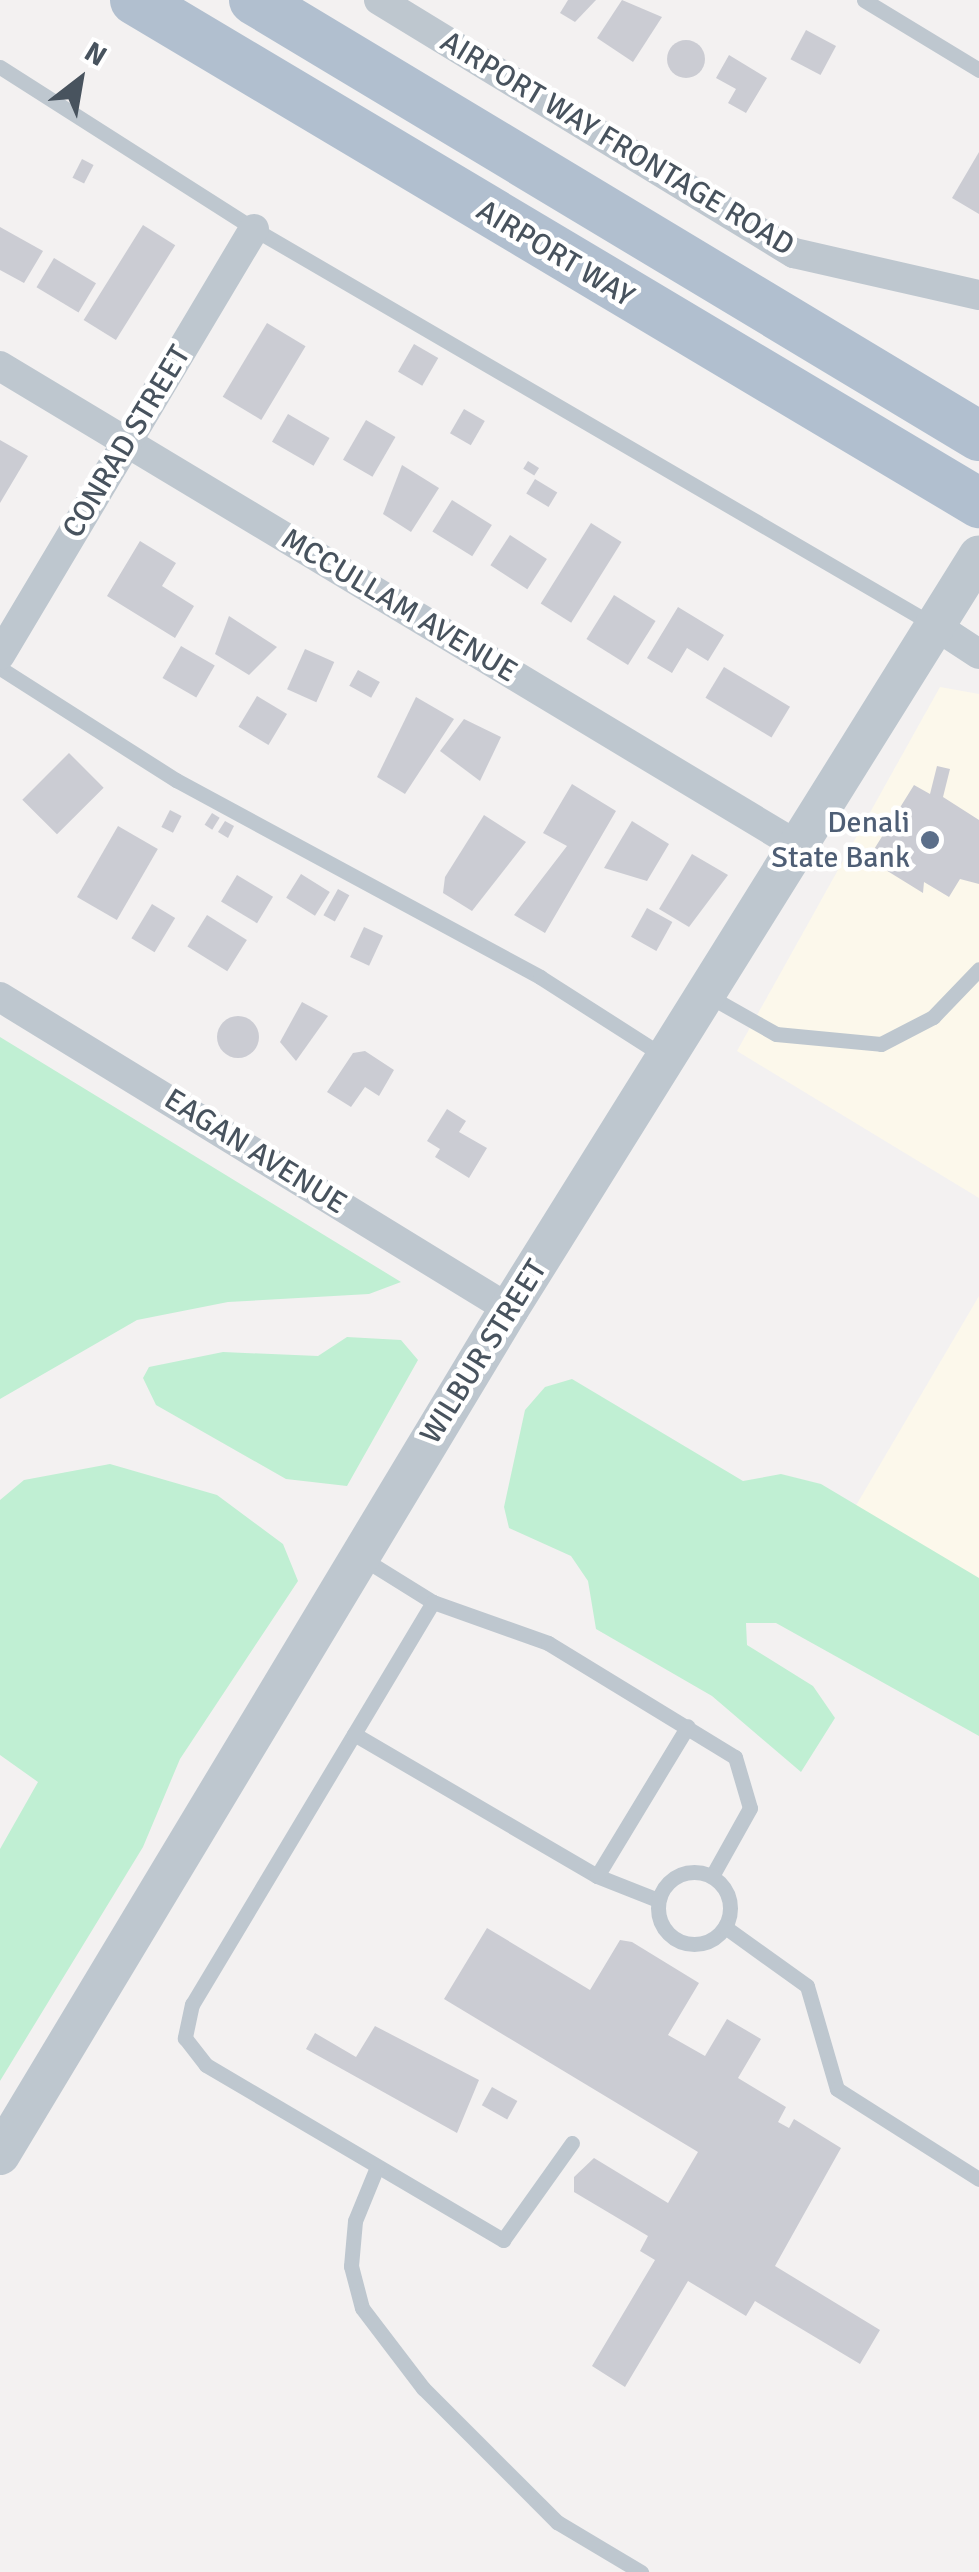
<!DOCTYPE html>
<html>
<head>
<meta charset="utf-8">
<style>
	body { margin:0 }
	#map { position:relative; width:979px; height:2572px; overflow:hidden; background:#f3f1f1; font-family:Signika,sans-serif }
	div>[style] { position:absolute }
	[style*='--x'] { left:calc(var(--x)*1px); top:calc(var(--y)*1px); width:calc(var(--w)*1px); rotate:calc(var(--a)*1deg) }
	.commercial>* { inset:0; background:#fcf8eb }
	.green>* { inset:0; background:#c0efd3 }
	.building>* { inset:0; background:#cbccd3; transform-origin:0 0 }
	.round { border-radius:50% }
	.service>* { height:15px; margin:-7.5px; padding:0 7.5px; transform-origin:7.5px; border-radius:7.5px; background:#bec7cf }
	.service>.ring { margin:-7.5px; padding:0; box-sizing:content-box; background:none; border:15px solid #bec7cf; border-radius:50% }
	.minor>* { height:30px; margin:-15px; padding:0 15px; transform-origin:15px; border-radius:15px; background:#bec7cf }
	.tertiary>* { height:40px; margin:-20px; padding:0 20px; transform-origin:20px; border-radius:20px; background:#bec7cf }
	.primary>* { height:50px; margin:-25px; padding:0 25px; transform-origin:25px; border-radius:25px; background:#b1bfcf }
	.dots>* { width:28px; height:28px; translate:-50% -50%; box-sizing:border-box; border:5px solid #fff; border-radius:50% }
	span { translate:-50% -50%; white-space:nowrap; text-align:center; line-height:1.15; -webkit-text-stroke:9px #fff; paint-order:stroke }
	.street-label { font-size:30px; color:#48535e }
	.service-label { font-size:30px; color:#4e5e75 }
	.right { translate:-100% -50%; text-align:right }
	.north { position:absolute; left:30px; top:30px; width:100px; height:100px; -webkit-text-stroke:8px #fff; paint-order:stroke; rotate:31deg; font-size:28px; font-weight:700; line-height:40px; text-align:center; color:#48535e }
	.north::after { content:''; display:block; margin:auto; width:35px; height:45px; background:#48535e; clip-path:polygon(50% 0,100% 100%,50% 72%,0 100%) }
</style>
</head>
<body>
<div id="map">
	<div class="commercial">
		<i style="clip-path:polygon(940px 687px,979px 694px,979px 1198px,737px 1051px)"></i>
		<i style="clip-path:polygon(979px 1296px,979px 1585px,851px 1514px)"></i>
	</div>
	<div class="green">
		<i style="clip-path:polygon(0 1037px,401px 1282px,369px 1294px,228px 1302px,137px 1320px,0 1399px)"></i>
		<i style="clip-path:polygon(347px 1337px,401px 1340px,418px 1360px,347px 1486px,286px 1479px,156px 1405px,143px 1378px,149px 1367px,223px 1352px,318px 1356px)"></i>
		<i style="clip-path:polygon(572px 1379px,743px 1481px,781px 1474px,821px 1484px,979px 1578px,979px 1736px,776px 1623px,746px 1623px,747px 1645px,813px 1686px,835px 1718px,801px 1772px,712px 1696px,596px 1629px,588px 1581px,571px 1556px,509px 1528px,504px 1507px,525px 1410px,545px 1387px)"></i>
		<i style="clip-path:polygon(110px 1464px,217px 1495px,283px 1544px,298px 1581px,180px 1759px,143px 1847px,0 2081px,0 1849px,38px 1782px,0 1755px,0 1500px,24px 1480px)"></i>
	</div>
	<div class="building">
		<i style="clip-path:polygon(568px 0,596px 0,575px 22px,560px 13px)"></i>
		<i style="clip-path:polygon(622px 0,662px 17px,633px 62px,597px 38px)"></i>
		<i style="left:806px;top:30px;width:34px;height:33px;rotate:28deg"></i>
		<i class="round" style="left:667px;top:40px;width:38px;height:38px"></i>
		<i style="clip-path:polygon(729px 55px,767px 78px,746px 113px,728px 103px,736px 89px,716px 78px)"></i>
		<i style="clip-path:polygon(979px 152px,979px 214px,952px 198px)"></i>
		<i style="left:82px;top:159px;width:13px;height:21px;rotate:27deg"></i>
		<i style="left:143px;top:225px;width:38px;height:112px;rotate:32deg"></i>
		<i style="clip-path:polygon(0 227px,43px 251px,24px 283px,0 270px)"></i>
		<i style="left:54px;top:258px;width:49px;height:34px;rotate:31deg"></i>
		<i style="left:267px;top:323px;width:45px;height:86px;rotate:31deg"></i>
		<i style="left:414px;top:344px;width:28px;height:32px;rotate:30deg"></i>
		<i style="left:464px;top:409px;width:24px;height:28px;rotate:30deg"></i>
		<i style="left:288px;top:414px;width:48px;height:32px;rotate:30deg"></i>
		<i style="left:366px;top:420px;width:34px;height:46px;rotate:30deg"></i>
		<i style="clip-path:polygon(0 440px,28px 456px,0 503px)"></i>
		<i style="left:528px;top:461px;width:13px;height:9px;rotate:32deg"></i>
		<i style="clip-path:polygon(402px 465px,439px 488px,411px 532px,383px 514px)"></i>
		<i style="left:535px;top:479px;width:26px;height:17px;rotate:31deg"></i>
		<i style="left:452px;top:500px;width:47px;height:37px;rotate:32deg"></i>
		<i style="left:591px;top:523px;width:36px;height:95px;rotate:32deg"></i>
		<i style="left:510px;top:535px;width:44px;height:36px;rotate:33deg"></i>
		<i style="clip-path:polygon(140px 541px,176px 563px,162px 586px,194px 606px,175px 638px,107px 596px)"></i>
		<i style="left:614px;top:595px;width:49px;height:52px;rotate:32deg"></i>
		<i style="clip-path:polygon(678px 607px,724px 635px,708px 661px,687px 648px,672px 673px,647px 658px)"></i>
		<i style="clip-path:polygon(229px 616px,277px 647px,249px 675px,215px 654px)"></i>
		<i style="left:181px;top:646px;width:39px;height:37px;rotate:30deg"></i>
		<i style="left:305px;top:649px;width:32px;height:44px;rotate:24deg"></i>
		<i style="left:724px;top:667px;width:77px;height:36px;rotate:31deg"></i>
		<i style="left:358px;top:670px;width:25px;height:18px;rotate:29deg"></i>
		<i style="left:257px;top:696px;width:35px;height:36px;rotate:31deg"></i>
		<i style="clip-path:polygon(416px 697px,454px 719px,405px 794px,377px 777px)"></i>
		<i style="clip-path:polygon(464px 719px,501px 737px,480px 781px,440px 751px)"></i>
		<i style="left:69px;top:753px;width:49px;height:66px;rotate:45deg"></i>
		<i style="clip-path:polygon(937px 766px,950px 769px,943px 797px,979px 820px,979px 884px,960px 879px,949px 897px,924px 882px,923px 893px,868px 859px,914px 785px,930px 794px)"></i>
		<i style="clip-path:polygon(572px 784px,616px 811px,545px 933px,514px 915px,567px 846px,543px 833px)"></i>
		<i style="left:170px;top:810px;width:13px;height:19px;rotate:27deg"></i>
		<i style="left:212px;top:813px;width:9px;height:14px;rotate:32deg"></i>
		<i style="clip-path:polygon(484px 815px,526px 842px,472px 911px,443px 893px,445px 877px)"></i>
		<i style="clip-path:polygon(225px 821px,234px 826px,228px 838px,218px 832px)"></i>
		<i style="clip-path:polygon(632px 821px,669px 844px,647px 881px,604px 868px)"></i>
		<i style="left:118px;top:826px;width:46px;height:82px;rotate:30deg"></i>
		<i style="clip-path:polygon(692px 854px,728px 875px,689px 927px,659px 909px)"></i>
		<i style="left:301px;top:874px;width:34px;height:28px;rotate:32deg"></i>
		<i style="left:237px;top:875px;width:42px;height:31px;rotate:31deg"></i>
		<i style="left:338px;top:889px;width:13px;height:30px;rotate:29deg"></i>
		<i style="left:152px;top:904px;width:27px;height:40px;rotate:31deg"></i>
		<i style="left:647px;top:908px;width:29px;height:33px;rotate:29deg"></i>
		<i style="left:207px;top:915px;width:47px;height:37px;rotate:32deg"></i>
		<i style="left:364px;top:927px;width:21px;height:33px;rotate:25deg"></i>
		<i style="clip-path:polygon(302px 1002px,328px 1016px,296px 1061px,280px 1042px)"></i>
		<i class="round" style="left:217px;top:1016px;width:42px;height:42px"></i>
		<i style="clip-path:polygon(365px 1051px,394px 1070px,379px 1096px,365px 1087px,351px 1107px,327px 1092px,353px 1053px)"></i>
		<i style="clip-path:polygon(447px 1109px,466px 1121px,459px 1132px,487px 1148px,469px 1178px,435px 1157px,440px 1149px,427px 1141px)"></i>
		<i style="clip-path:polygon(487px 1928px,590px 1990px,620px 1940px,632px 1942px,699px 1983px,668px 2035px,705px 2056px,727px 2019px,761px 2039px,738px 2078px,786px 2107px,778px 2122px,789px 2128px,794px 2119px,841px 2148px,775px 2266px,880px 2330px,860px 2364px,755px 2301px,746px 2316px,688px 2281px,625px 2387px,592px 2366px,655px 2260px,640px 2251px,648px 2236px,574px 2192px,574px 2177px,594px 2158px,668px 2203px,698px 2152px,444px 1999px)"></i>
		<i style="clip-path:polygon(375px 2026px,479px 2080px,457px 2133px,306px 2049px,315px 2033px,356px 2057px)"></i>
		<i style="left:492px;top:2087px;width:29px;height:21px;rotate:29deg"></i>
	</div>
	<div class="service">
		<i style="--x:864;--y:0;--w:135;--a:31.3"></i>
		<i style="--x:0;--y:67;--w:301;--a:32.5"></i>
		<i style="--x:254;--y:229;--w:785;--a:30.22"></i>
		<i style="--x:0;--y:668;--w:209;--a:32.5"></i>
		<i style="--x:176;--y:780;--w:414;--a:28.4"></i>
		<i style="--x:540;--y:977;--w:148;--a:32.6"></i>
		<i style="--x:707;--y:995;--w:79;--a:29.5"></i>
		<i style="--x:776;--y:1034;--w:105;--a:5.4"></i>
		<i style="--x:881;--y:1044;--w:59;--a:-27.4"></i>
		<i style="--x:933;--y:1017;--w:66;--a:-46.2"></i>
		<i style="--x:362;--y:1558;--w:84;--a:31.8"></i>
		<i style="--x:433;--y:1602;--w:469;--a:120.9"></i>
		<i style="--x:192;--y:2004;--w:35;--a:102"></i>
		<i style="--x:185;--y:2038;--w:34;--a:52"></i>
		<i style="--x:206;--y:2065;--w:345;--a:30.5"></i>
		<i style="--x:503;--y:2240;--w:119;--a:-54.6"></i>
		<i style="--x:433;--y:1602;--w:122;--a:19.6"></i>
		<i style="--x:548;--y:1643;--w:219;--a:31.4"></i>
		<i style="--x:735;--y:1757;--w:53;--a:73.6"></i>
		<i style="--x:750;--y:1808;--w:78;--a:119.2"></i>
		<i style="--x:354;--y:1734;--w:281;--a:30.3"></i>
		<i style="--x:597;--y:1876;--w:66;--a:21.5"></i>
		<i class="ring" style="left:658px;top:1872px;width:57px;height:57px"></i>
		<i style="--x:597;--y:1876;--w:175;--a:-58.8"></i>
		<i style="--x:725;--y:1927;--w:101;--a:35.7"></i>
		<i style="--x:807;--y:1986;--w:107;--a:73.8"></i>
		<i style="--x:837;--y:2089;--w:168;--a:32.4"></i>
		<i style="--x:377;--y:2167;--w:58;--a:112.2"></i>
		<i style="--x:355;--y:2221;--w:45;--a:95.1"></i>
		<i style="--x:351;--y:2266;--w:43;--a:75.3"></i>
		<i style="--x:362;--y:2308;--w:101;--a:52.7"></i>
		<i style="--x:423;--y:2388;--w:190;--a:45"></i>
		<i style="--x:557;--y:2522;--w:98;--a:30.8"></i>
	</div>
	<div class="minor">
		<i style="--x:379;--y:0;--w:486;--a:31.4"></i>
		<i style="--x:794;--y:253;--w:190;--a:12.8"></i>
		<i style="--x:0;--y:366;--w:931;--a:31.03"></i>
		<i style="--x:936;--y:626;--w:51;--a:33.1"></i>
		<i style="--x:0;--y:655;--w:496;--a:-59.2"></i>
		<i style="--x:0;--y:997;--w:597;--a:31.51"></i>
	</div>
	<div class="tertiary">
		<i style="--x:0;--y:2155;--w:987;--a:-58.97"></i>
		<i style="--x:509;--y:1309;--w:888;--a:-58.06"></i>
	</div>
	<div class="primary">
		<i style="--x:135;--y:0;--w:983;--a:30.79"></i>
		<i style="--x:254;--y:0;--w:846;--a:31.02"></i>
	</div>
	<div class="dots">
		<i style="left:930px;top:840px;background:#5c6f8a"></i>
	</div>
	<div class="street-label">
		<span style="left:617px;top:144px;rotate:31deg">AIRPORT WAY FRONTAGE ROAD</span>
		<span style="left:555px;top:254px;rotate:31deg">AIRPORT WAY</span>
		<span style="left:127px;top:442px;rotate:-59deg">CONRAD STREET</span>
		<span style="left:399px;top:606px;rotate:31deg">MCCULLAM AVENUE</span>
		<span style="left:255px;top:1152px;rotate:32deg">EAGAN AVENUE</span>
		<span style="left:484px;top:1352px;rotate:-58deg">WILBUR STREET</span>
	</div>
	<div class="service-label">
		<span class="right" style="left:910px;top:840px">Denali<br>State Bank</span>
	</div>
	<div class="north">N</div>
</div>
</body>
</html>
